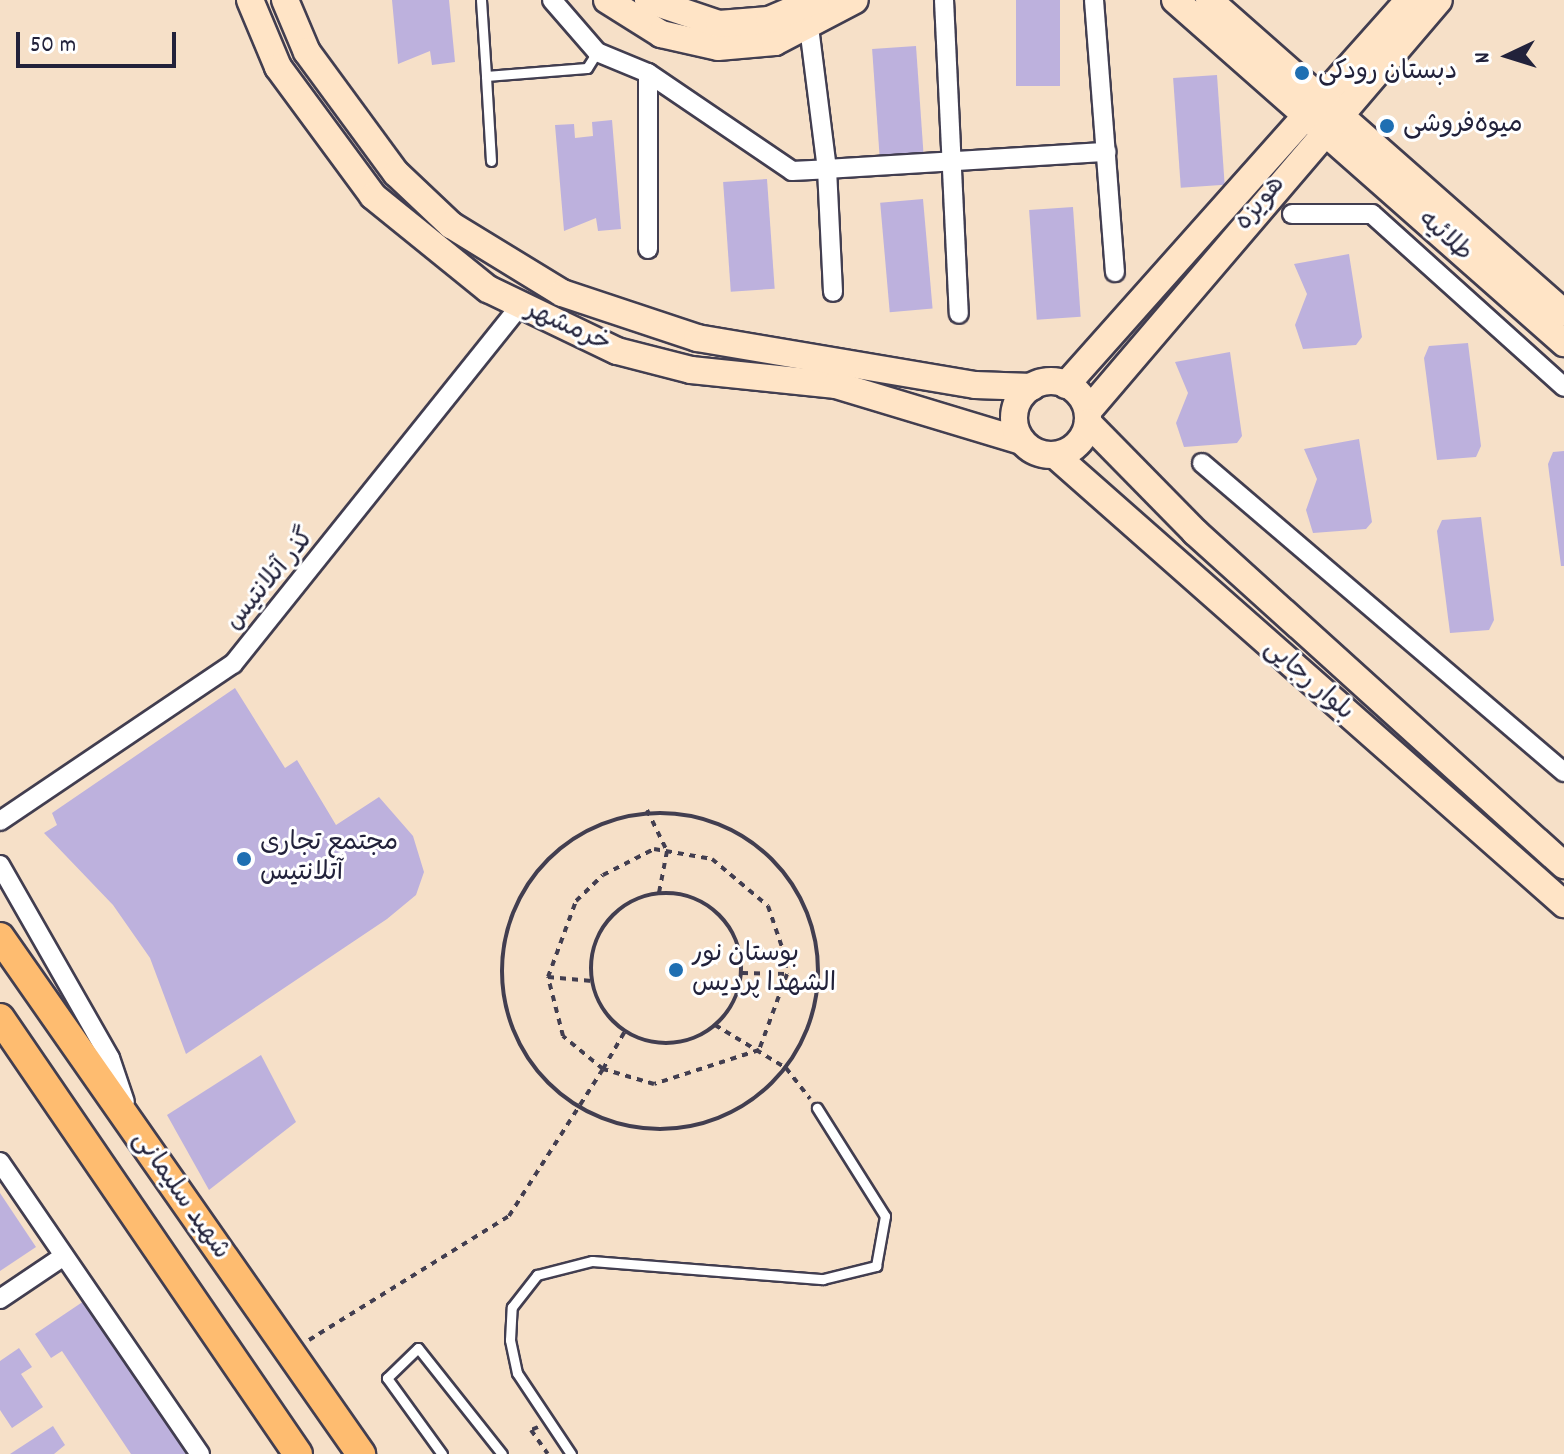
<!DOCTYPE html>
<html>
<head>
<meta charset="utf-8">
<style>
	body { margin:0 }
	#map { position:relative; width:1564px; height:1454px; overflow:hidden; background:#f6e0c8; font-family:Dekko,"Playpen Sans Arabic",sans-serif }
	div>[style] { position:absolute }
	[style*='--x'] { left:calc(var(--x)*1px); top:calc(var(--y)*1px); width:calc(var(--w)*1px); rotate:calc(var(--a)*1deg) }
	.building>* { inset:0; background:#bdb1dd; transform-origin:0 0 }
	.path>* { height:4px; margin-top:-2px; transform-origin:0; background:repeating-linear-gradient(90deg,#423e50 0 6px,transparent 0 12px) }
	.path>.ring { margin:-2px; padding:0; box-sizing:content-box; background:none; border:4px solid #423e50; border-radius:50% }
	.roads { filter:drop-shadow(2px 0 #423e50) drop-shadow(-2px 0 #423e50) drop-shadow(0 2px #423e50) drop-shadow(0 -2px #423e50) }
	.lane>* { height:9px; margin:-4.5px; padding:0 4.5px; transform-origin:4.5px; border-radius:4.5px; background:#fff }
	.street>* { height:18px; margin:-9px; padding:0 9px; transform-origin:9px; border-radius:9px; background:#fff }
	.secondary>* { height:26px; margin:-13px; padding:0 13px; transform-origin:13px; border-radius:13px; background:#ffe4c6 }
	.secondary>.ring { margin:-13px; padding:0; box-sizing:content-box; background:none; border:26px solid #ffe4c6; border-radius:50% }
	.primary>* { height:28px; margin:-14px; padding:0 14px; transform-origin:14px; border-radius:14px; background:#febc70 }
	.dots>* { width:22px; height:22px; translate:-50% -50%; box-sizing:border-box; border:4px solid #fff; border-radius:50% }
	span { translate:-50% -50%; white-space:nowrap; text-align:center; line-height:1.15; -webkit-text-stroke:6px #fff; paint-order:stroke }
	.poi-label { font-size:26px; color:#22223b }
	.left { translate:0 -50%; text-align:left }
	.street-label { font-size:26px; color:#22223b }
	.north { position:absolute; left:1468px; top:16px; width:80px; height:80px; -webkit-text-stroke:6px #fff; paint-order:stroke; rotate:266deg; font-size:22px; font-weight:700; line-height:32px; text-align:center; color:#22223b }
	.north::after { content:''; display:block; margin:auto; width:28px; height:36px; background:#22223b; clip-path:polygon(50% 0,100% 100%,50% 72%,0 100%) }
	.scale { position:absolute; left:16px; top:32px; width:160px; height:36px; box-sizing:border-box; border:4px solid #22223b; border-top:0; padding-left:10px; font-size:24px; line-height:28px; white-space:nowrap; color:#22223b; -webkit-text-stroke:6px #fff; paint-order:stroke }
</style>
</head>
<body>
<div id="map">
	<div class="building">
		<i style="clip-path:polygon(392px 0,449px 0,455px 62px,432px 65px,430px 51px,398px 64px)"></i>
		<i style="left:1016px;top:0;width:44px;height:86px"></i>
		<i style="left:916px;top:46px;width:111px;height:44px;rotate:86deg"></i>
		<i style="left:1217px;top:75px;width:110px;height:44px;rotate:86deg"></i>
		<i style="clip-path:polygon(612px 120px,621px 229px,598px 231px,596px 218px,564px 231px,555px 125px,574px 124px,575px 138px,593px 136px,592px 122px)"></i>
		<i style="left:767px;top:179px;width:110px;height:44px;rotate:86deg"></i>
		<i style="left:923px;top:199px;width:110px;height:43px;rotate:85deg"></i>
		<i style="left:1073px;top:207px;width:110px;height:44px;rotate:86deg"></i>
		<i style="clip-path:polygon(1349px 254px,1362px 337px,1356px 345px,1303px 349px,1295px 325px,1307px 294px,1294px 264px)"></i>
		<i style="clip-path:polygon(1468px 343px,1481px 446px,1476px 457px,1437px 460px,1424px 358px,1429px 346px)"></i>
		<i style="clip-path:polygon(1230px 352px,1242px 436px,1237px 443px,1184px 447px,1176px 423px,1188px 393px,1175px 362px)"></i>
		<i style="clip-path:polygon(1359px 439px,1372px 522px,1366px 529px,1313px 533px,1306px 510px,1317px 479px,1304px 449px)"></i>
		<i style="clip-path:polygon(1564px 451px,1564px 566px,1561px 566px,1548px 464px,1553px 452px)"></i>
		<i style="clip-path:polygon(1481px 517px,1494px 620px,1489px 630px,1450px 633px,1437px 531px,1442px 520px)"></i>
		<i style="clip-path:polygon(235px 688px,285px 768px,297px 760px,336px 825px,379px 797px,413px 836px,424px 872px,416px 895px,387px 919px,186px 1054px,150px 958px,113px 905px,44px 833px,57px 825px,52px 813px)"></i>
		<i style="clip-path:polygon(261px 1055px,296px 1122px,209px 1190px,167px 1115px)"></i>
		<i style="clip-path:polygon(0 1193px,36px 1247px,0 1271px)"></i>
		<i style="clip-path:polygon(84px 1301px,186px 1454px,131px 1454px,62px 1351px,51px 1358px,35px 1334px)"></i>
		<i style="clip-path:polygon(19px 1348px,32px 1367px,21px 1374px,43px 1407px,12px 1428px,0 1410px,0 1361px)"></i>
		<i style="clip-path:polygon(53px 1426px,65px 1445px,54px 1454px,10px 1454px)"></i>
	</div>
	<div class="path">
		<i style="--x:647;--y:810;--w:46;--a:64"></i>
		<i style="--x:667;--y:851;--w:43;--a:100.8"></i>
		<i class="ring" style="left:502px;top:813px;width:312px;height:312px"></i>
		<i class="ring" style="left:591px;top:893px;width:146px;height:146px"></i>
		<i style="--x:742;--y:973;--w:45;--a:1.3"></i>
		<i style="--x:548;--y:977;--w:44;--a:5.2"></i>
		<i style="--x:715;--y:1025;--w:83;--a:31.2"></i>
		<i style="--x:786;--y:1068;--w:39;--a:52"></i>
		<i style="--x:309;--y:1340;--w:235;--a:-31.8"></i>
		<i style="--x:509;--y:1216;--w:174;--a:-57.4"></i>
		<i style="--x:603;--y:1069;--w:52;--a:-140.5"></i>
		<i style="--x:563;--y:1036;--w:61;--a:-104.3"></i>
		<i style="--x:548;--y:977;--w:81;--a:-69.8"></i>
		<i style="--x:576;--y:901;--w:37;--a:-44"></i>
		<i style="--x:603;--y:875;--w:57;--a:-27"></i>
		<i style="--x:654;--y:849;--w:59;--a:9.8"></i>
		<i style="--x:712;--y:859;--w:73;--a:40"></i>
		<i style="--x:768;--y:906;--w:46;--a:71.2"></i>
		<i style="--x:783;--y:950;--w:24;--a:81"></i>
		<i style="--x:787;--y:974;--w:81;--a:110.2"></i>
		<i style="--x:759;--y:1050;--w:110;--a:162.1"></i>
		<i style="--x:654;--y:1084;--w:53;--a:-163.6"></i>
		<i style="--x:603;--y:1069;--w:44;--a:-59.9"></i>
		<i style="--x:538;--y:1427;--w:8;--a:157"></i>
		<i style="--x:531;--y:1430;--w:29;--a:55"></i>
	</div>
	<div class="roads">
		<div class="lane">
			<i style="--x:481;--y:0;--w:76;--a:86.2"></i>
			<i style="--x:491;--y:161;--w:85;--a:-93.4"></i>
			<i style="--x:486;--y:76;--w:101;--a:-4.5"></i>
			<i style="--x:587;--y:68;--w:19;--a:-58"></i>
			<i style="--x:442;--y:1454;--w:94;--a:-125.9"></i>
			<i style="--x:387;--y:1378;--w:43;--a:-44.1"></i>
			<i style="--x:418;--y:1348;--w:135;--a:51.6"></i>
			<i style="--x:571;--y:1454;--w:97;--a:-123.7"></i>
			<i style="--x:517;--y:1373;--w:34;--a:-102"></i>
			<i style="--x:510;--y:1340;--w:33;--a:-87"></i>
			<i style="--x:512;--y:1307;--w:41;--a:-52"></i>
			<i style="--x:537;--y:1275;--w:57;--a:-14.3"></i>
			<i style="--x:592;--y:1261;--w:232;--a:4.5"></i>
			<i style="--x:823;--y:1279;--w:55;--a:-13.8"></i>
			<i style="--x:876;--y:1266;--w:51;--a:-79.8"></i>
			<i style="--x:885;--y:1216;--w:128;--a:-122.2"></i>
		</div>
		<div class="street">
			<i style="--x:552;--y:0;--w:69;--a:49.1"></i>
			<i style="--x:597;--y:52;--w:55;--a:22.4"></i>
			<i style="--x:648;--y:73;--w:174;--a:34.2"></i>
			<i style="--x:792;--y:171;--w:35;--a:-3"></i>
			<i style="--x:827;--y:169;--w:123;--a:87.2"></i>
			<i style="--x:944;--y:0;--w:314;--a:87.3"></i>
			<i style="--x:1094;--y:0;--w:273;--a:85.6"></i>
			<i style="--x:809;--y:27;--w:143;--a:82.8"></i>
			<i style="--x:827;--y:169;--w:280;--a:-3.5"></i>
			<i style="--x:1292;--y:214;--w:80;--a:0"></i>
			<i style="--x:1372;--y:214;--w:258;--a:42"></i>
			<i style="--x:648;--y:249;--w:176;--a:-90"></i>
			<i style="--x:1202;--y:463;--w:476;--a:40.5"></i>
			<i style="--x:0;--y:821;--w:281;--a:-34"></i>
			<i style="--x:233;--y:664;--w:459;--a:-51.3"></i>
			<i style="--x:0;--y:865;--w:222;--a:60.3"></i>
			<i style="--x:110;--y:1058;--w:46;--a:71.2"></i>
			<i style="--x:0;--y:1162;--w:354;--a:55.6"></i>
			<i style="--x:0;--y:1299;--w:77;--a:-33.9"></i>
		</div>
		<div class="secondary">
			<i style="--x:250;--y:0;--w:73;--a:67.3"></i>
			<i style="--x:278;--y:67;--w:160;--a:53.6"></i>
			<i style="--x:373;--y:196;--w:148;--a:39"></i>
			<i style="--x:488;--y:289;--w:143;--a:25.7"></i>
			<i style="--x:617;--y:351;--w:76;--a:14.4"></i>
			<i style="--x:691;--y:370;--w:146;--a:5.9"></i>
			<i style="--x:836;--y:385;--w:194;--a:16.8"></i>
			<i style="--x:285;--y:0;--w:56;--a:67.1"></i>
			<i style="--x:307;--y:52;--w:150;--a:53.7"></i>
			<i style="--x:396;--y:173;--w:76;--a:43.4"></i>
			<i style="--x:451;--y:225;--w:130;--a:31.5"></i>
			<i style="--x:562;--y:293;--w:142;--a:18.4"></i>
			<i style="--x:697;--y:338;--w:282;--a:9.6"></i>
			<i style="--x:975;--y:385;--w:57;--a:2"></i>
			<i style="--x:607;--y:0;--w:64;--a:32.2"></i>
			<i style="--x:661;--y:34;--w:58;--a:12.8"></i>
			<i style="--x:718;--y:47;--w:57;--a:-5"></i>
			<i style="--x:775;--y:42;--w:90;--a:-27.7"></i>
			<i style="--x:648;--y:0;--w:75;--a:18.7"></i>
			<i style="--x:719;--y:24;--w:50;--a:-4.6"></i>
			<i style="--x:769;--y:20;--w:51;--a:-23.1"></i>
			<i style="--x:1175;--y:0;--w:519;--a:41.4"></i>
			<i style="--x:1209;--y:0;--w:473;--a:41.4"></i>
			<i class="ring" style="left:1014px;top:381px;width:48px;height:48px"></i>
			<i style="--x:1066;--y:385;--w:516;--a:-48.3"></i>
			<i style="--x:1088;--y:411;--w:540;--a:-49.5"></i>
			<i style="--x:1088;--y:423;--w:153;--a:45.5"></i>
			<i style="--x:1195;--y:532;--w:497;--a:42.1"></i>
			<i style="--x:1055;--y:455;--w:679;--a:41.42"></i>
		</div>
		<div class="primary">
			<i style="--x:0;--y:937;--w:631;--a:55.07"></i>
			<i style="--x:0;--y:1018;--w:528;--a:55.65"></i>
		</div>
	</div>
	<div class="dots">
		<i style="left:1302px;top:73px;background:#1f6fb2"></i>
		<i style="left:1387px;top:126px;background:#1f6fb2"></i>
		<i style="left:244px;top:859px;background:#1f6fb2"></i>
		<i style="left:676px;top:970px;background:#1f6fb2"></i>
	</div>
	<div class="poi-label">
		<span class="left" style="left:1318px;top:73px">دبستان رودکی</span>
		<span class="left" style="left:1403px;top:126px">میوه‌فروشی</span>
		<span class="left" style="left:260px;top:859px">مجتمع تجاری<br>آتلانتیس</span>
		<span class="left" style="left:692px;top:970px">بوستان نور<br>الشهدا پردیس</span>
	</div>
	<div class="street-label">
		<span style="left:1261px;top:204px;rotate:-50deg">هویزه</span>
		<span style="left:1444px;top:237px;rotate:42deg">طلائیه</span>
		<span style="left:568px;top:328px;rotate:24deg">خرمشهر</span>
		<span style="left:271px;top:580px;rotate:-50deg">گذر آتلانتیس</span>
		<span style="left:1308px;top:681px;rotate:41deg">بلوار رجایی</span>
		<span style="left:180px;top:1196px;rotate:55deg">شهید سلیمانی</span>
	</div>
	<div class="north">N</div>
	<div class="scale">50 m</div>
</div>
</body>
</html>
